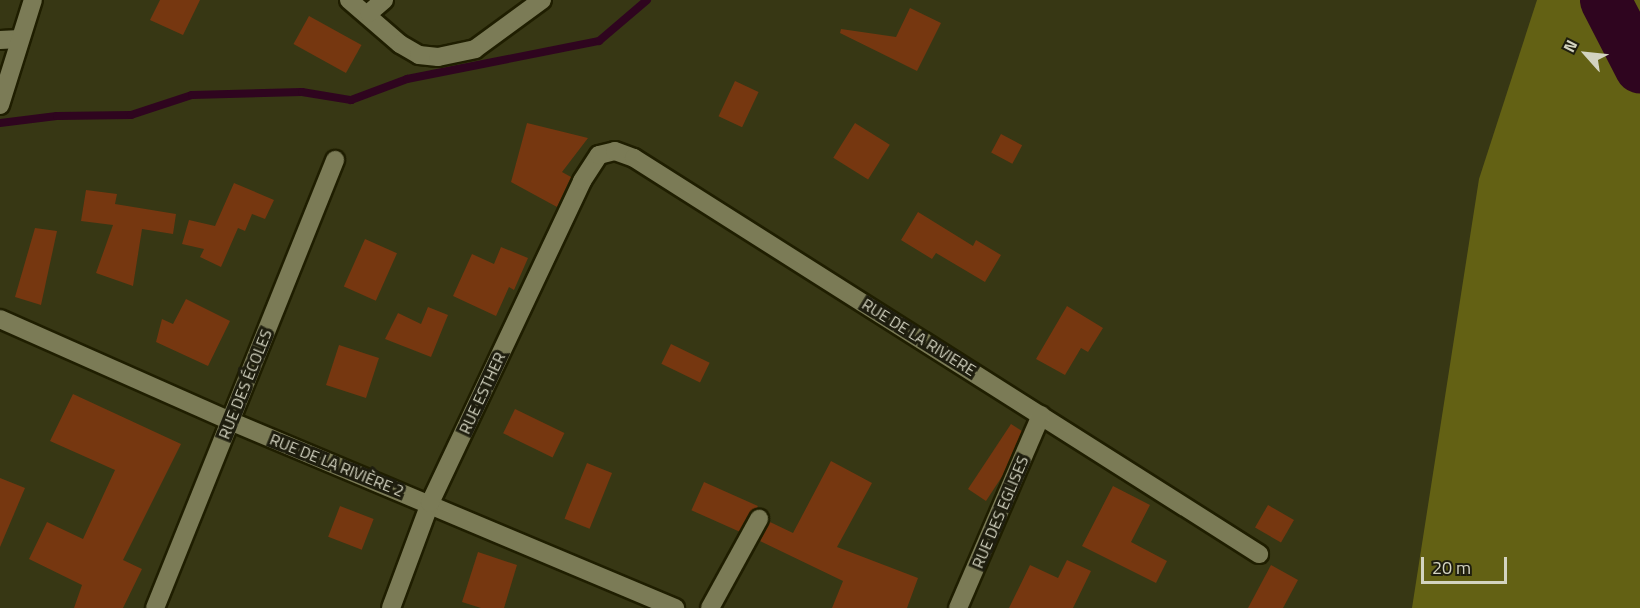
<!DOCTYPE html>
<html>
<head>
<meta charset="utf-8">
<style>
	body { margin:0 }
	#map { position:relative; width:1640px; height:608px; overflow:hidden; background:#373714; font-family:"Titillium Web",sans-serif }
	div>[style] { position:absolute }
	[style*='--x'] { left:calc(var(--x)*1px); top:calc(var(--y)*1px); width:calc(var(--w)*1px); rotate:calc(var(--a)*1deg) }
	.green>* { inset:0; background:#636114 }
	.stream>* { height:8px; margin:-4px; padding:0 4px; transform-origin:4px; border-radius:4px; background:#2f051f }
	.river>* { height:51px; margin:-25.5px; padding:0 25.5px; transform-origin:25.5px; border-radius:25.5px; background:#2f051f }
	.building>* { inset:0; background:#763710; transform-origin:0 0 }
	.roads { filter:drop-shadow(2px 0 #1f1e00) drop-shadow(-2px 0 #1f1e00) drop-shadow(0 2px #1f1e00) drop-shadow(0 -2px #1f1e00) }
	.street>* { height:18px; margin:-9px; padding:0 9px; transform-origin:9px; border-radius:9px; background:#7b7b56 }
	.secondary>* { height:18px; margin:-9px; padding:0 9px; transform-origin:9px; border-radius:9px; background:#7b7b56 }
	span { translate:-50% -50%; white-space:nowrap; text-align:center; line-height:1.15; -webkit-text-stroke:6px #1e1d0e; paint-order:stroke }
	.street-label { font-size:16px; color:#d3d3c0 }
	.north { position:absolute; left:1556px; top:24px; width:60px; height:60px; -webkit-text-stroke:4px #1e1d0e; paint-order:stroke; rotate:297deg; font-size:16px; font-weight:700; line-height:24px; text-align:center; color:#d3d3c0 }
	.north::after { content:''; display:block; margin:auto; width:21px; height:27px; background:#d3d3c0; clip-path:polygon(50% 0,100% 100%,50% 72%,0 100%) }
	.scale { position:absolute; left:1421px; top:557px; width:86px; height:27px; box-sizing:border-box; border:3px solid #d3d3c0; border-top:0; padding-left:8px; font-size:18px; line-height:21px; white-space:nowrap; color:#d3d3c0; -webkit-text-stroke:4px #1e1d0e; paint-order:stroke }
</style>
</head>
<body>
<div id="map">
	<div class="green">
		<i style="clip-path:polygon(1537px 0,1640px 0,1640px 608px,1412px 608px,1479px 179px)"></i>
	</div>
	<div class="stream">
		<i style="--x:0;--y:123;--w:57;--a:-7"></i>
		<i style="--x:57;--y:116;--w:74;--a:-0.8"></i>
		<i style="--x:131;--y:115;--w:64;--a:-18.2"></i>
		<i style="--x:192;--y:95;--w:110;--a:-1.6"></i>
		<i style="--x:302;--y:92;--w:50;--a:9.3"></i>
		<i style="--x:351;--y:100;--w:60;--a:-20.6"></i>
		<i style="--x:407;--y:79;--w:196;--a:-11.2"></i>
		<i style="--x:599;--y:41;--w:63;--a:-40.5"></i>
	</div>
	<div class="river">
		<i style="--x:1605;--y:0;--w:76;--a:62.8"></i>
	</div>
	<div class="building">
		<i style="clip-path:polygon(160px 0,200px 0,183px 35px,150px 20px)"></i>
		<i style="clip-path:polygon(910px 8px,941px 23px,917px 71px,840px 33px,841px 29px,896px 37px)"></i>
		<i style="left:309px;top:16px;width:60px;height:32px;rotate:29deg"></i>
		<i style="left:735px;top:81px;width:26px;height:39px;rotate:25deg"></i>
		<i style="clip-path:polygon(527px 123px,588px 138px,562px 172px,571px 177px,557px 207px,511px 182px)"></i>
		<i style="left:855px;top:123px;width:41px;height:41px;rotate:32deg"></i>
		<i style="left:1001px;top:134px;width:24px;height:21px;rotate:28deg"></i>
		<i style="clip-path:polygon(234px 183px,274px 200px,265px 219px,252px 214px,245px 231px,238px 228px,221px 267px,200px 257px,204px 249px,182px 244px,189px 220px,215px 226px)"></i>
		<i style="clip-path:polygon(86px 190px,117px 194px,115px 204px,176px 214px,173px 234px,142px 229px,133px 286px,96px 273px,113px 225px,81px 221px)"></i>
		<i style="clip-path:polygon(918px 212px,973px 246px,976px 240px,1001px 255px,985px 282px,936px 253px,932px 259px,901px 240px)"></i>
		<i style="clip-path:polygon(35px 228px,57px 231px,41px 305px,15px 297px)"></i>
		<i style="left:365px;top:239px;width:35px;height:52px;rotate:24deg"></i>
		<i style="clip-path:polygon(501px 247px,528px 258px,514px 290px,509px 287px,496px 316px,453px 296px,472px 254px,494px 264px)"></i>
		<i style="clip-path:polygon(186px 299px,230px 321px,208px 366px,156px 342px,162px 319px,173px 324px)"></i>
		<i style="clip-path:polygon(1067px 306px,1103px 328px,1088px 352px,1081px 348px,1065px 375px,1036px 359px)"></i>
		<i style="clip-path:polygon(428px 307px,448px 315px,431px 357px,385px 339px,398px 313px,421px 324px)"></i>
		<i style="left:671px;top:344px;width:43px;height:22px;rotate:26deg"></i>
		<i style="left:339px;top:345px;width:42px;height:42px;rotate:18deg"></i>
		<i style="clip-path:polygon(73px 394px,181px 444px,123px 560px,142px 569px,123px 608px,74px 608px,82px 585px,29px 559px,47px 522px,83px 539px,115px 470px,50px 441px)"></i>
		<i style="left:515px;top:409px;width:55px;height:27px;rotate:26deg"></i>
		<i style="clip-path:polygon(1011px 424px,1022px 431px,1003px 475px,986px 501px,968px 489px)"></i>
		<i style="clip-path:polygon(831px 461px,872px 483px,837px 547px,918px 578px,907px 608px,832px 608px,843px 581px,760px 541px,770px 522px,793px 533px)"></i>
		<i style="left:587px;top:463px;width:27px;height:60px;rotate:22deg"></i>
		<i style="clip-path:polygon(0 478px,25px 488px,0 547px)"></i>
		<i style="left:704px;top:482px;width:59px;height:31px;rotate:24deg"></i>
		<i style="clip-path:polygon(1113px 486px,1150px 505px,1131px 542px,1167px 561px,1156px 583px,1082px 546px)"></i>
		<i style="left:1268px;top:505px;width:30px;height:26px;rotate:30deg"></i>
		<i style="left:340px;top:506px;width:36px;height:33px;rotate:21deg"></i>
		<i style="clip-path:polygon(478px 552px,517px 565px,504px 608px,481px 608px,462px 602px)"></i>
		<i style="clip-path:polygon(1067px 560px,1091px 571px,1073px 608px,1009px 608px,1030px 565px,1058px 578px)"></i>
		<i style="clip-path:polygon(1271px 565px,1298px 580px,1283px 608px,1248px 608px)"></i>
	</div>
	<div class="roads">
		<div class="street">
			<i style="--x:349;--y:0;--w:67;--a:40.8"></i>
			<i style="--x:400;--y:44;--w:22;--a:30"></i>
			<i style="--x:419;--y:55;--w:19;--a:6"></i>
			<i style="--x:438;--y:57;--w:38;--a:-12"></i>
			<i style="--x:475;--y:49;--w:83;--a:-36.2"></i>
			<i style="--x:369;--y:13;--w:20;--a:-41"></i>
			<i style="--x:0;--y:40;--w:20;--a:-3"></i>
			<i style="--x:0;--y:319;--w:252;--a:23.9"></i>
			<i style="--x:230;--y:421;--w:483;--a:22.8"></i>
			<i style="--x:155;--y:608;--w:483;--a:-68.1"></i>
			<i style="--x:391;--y:608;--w:112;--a:-69.6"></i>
			<i style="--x:430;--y:503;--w:356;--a:-64.7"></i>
			<i style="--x:582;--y:181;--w:31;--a:-57"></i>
			<i style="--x:599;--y:155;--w:16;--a:-14"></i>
			<i style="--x:615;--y:151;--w:20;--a:20"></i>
			<i style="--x:634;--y:158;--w:740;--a:32.36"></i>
			<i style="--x:710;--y:608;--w:102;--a:-61.2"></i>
			<i style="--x:958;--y:608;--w:210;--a:-66.7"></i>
		</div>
		<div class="secondary">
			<i style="--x:0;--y:105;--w:110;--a:-72.6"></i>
		</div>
	</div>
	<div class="street-label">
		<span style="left:919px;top:337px;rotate:32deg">RUE DE LA RIVIERE</span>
		<span style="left:245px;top:384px;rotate:-68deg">RUE DES ÉCOLES</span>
		<span style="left:482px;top:393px;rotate:-65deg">RUE ESTHER</span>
		<span style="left:337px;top:465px;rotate:22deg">RUE DE LA RIVIÈRE 2</span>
		<span style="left:1000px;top:512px;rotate:-67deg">RUE DES EGLISES</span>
	</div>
	<div class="north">N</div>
	<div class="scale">20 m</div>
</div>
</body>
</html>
